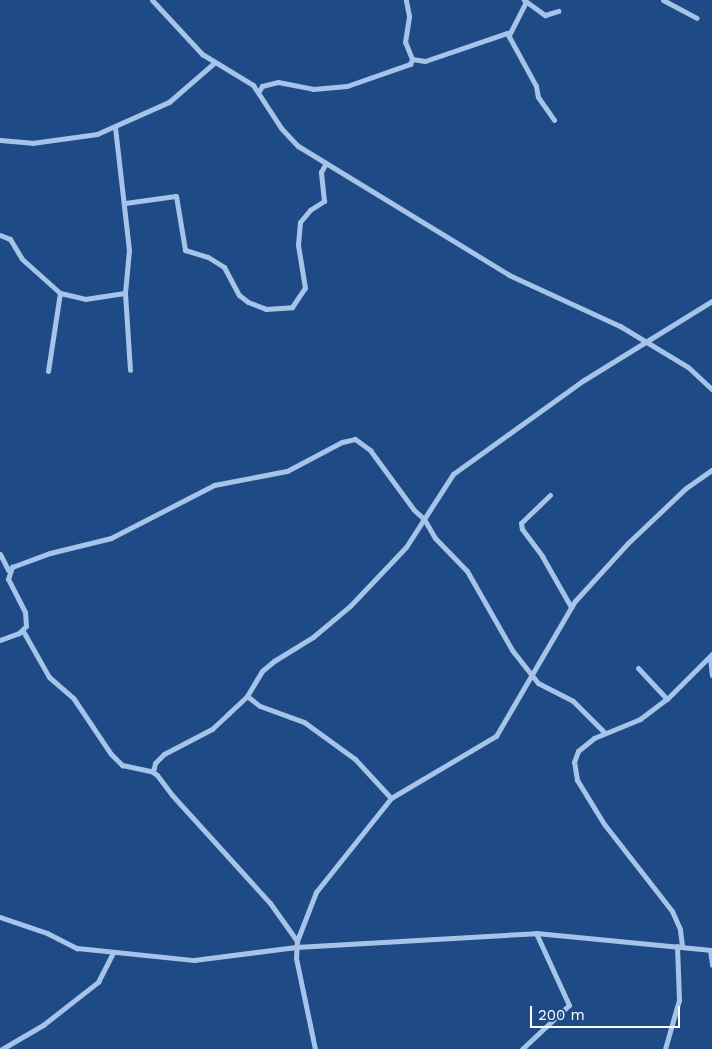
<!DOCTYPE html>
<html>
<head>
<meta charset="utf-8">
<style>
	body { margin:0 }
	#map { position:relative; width:712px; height:1049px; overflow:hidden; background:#1e4a85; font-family:"Work Sans",sans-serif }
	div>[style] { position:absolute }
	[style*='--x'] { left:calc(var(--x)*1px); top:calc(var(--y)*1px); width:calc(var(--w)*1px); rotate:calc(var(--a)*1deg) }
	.street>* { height:5px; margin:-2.5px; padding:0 2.5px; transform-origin:2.5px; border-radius:2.5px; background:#a6c4ea }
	span { translate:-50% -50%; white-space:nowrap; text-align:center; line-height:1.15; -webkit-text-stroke:5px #1e4a85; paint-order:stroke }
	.scale { position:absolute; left:530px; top:1006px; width:150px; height:22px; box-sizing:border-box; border:2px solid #fff; border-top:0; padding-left:6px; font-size:15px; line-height:18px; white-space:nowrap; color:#fff; -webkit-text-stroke:4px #1e4a85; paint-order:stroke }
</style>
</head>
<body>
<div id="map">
	<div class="street">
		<i style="--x:152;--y:0;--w:74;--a:47.2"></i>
		<i style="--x:202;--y:54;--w:60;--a:31.3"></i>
		<i style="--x:253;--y:85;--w:51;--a:56.9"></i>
		<i style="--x:281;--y:128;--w:25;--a:47"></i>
		<i style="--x:298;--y:146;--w:247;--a:31.4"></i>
		<i style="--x:509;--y:275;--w:122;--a:24.7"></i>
		<i style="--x:620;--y:326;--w:79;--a:31.1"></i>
		<i style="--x:688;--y:367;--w:33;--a:43"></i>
		<i style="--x:524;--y:0;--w:26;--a:36"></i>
		<i style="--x:545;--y:15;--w:14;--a:-17"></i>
		<i style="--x:663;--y:0;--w:38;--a:28"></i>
		<i style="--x:509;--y:35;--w:37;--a:-63"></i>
		<i style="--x:412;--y:59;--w:13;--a:9"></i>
		<i style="--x:425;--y:61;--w:87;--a:-18.9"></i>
		<i style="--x:507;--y:33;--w:60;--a:61.3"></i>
		<i style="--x:536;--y:86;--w:11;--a:80"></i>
		<i style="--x:538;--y:97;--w:28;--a:55"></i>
		<i style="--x:259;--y:91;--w:6;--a:-59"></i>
		<i style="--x:262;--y:86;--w:16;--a:-14"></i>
		<i style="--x:278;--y:82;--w:36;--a:11"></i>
		<i style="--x:313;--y:89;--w:34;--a:-5"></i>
		<i style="--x:347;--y:86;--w:67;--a:-19.2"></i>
		<i style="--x:410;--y:64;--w:5;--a:-68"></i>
		<i style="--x:412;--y:59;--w:18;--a:-112"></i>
		<i style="--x:405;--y:42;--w:26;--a:-81"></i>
		<i style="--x:409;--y:16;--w:16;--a:-101"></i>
		<i style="--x:0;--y:140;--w:32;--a:5"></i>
		<i style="--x:32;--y:143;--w:66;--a:-7.9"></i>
		<i style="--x:97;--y:134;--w:79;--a:-24"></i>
		<i style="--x:169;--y:102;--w:60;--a:-40.9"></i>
		<i style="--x:125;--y:203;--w:51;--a:-7.8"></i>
		<i style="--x:176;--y:196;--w:55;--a:80.5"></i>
		<i style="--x:185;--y:250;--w:24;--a:17"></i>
		<i style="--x:208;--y:257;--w:19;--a:32"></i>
		<i style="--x:224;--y:267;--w:32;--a:62"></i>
		<i style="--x:239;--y:295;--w:11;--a:38"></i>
		<i style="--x:248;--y:302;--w:19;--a:21"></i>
		<i style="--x:266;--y:309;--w:26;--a:-4"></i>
		<i style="--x:292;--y:307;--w:23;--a:-56"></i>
		<i style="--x:305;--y:288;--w:44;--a:-99.2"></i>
		<i style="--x:298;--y:245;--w:23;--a:-85"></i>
		<i style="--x:300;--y:222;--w:16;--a:-50"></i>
		<i style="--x:310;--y:210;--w:17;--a:-33"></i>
		<i style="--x:324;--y:201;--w:29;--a:-96"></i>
		<i style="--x:321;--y:172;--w:10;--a:-61"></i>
		<i style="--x:0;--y:235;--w:11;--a:22"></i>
		<i style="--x:10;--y:239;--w:23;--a:59"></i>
		<i style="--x:22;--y:259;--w:51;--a:41.8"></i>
		<i style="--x:60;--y:293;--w:26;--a:13"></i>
		<i style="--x:85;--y:299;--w:40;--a:-8.5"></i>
		<i style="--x:125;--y:293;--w:43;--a:-84.7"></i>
		<i style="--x:129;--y:250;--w:124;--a:-96.5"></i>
		<i style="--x:125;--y:293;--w:77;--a:86.3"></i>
		<i style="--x:48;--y:371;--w:79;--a:-81.3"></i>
		<i style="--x:550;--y:495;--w:40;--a:136"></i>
		<i style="--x:521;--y:523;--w:6;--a:81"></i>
		<i style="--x:522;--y:529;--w:34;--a:53"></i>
		<i style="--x:542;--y:556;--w:59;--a:60.4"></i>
		<i style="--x:0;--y:554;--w:18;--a:63"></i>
		<i style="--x:23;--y:631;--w:53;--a:60.5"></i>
		<i style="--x:49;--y:677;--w:33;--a:41"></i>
		<i style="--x:74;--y:699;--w:66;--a:56.1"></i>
		<i style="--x:111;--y:754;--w:16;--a:45"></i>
		<i style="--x:122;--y:765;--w:30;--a:12"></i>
		<i style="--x:151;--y:771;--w:7;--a:34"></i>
		<i style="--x:157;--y:775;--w:25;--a:53"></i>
		<i style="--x:172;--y:795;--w:146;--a:47.8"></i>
		<i style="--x:270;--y:903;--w:47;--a:54.6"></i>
		<i style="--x:0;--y:640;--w:20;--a:-20"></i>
		<i style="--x:19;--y:633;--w:10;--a:-45"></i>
		<i style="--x:26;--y:626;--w:14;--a:-94"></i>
		<i style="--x:25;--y:612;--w:37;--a:-117"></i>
		<i style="--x:8;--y:579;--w:13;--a:-72"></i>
		<i style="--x:12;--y:567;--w:40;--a:-20.2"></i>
		<i style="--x:50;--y:553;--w:63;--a:-13.8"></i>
		<i style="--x:111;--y:538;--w:116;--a:-27.2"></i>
		<i style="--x:214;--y:485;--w:74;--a:-10.9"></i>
		<i style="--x:287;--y:471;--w:62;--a:-27.8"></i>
		<i style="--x:342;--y:442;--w:13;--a:-13"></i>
		<i style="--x:355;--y:439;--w:19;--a:36"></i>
		<i style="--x:370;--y:450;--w:74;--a:53.7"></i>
		<i style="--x:414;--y:510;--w:13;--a:42"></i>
		<i style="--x:424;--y:519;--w:22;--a:60"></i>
		<i style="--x:435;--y:538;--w:46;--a:45.9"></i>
		<i style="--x:467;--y:571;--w:91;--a:60.3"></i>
		<i style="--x:512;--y:650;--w:42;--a:51.8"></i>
		<i style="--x:538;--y:683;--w:39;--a:27"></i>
		<i style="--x:573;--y:701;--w:44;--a:45"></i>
		<i style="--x:710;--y:657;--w:18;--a:84"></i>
		<i style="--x:638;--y:668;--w:42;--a:46.9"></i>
		<i style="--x:247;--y:696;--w:16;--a:38"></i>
		<i style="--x:260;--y:706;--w:47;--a:20"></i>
		<i style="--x:304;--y:722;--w:63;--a:36"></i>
		<i style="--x:355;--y:759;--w:53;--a:47.3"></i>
		<i style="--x:153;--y:772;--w:9;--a:-77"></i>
		<i style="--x:155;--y:763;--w:13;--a:-45"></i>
		<i style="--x:164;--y:754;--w:54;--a:-27.5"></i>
		<i style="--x:212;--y:729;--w:22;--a:-43"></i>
		<i style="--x:228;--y:714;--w:26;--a:-43"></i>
		<i style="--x:247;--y:696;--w:29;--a:-59"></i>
		<i style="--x:262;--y:671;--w:16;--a:-40"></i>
		<i style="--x:274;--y:661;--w:46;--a:-31.6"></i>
		<i style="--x:313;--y:637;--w:48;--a:-40"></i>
		<i style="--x:350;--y:606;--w:81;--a:-46.5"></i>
		<i style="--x:406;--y:547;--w:87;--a:-57.2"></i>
		<i style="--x:453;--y:474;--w:161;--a:-35.7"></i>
		<i style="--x:584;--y:380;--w:150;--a:-31.7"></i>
		<i style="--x:0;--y:917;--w:50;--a:18.8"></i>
		<i style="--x:47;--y:933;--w:34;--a:27"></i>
		<i style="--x:77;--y:948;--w:118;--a:5.9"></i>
		<i style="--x:194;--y:960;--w:103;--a:-7.3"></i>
		<i style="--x:296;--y:947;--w:240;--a:-3.3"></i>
		<i style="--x:536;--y:933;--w:177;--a:5.5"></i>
		<i style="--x:682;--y:946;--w:17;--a:-97"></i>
		<i style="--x:680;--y:929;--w:20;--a:-114"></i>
		<i style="--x:672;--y:911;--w:110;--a:-128"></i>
		<i style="--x:604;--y:824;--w:52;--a:-121.5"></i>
		<i style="--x:577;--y:780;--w:18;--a:-99"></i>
		<i style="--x:574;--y:762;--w:12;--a:-70"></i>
		<i style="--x:578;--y:751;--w:21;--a:-39"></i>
		<i style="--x:594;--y:738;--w:50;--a:-22.4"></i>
		<i style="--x:640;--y:719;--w:34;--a:-37"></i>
		<i style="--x:667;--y:699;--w:64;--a:-45"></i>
		<i style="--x:710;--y:950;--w:15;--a:82"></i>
		<i style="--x:2;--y:1049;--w:48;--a:-30.3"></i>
		<i style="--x:43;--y:1025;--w:70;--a:-38"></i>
		<i style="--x:98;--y:982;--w:33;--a:-63"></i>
		<i style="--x:315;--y:1049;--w:93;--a:-101.8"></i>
		<i style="--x:296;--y:958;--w:17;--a:-87"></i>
		<i style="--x:297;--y:941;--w:53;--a:-68.8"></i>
		<i style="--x:316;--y:892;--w:120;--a:-51.4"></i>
		<i style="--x:391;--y:798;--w:122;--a:-30.6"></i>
		<i style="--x:496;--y:736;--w:156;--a:-59.7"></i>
		<i style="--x:575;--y:601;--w:79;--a:-47.6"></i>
		<i style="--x:628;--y:543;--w:80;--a:-43.5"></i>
		<i style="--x:686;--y:488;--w:32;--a:-35"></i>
		<i style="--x:522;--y:1049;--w:64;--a:-43.1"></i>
		<i style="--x:569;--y:1005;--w:79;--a:-114.6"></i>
		<i style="--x:665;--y:1049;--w:51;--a:-74.1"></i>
		<i style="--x:679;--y:1000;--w:54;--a:-92.1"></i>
	</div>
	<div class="scale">200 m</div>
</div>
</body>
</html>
